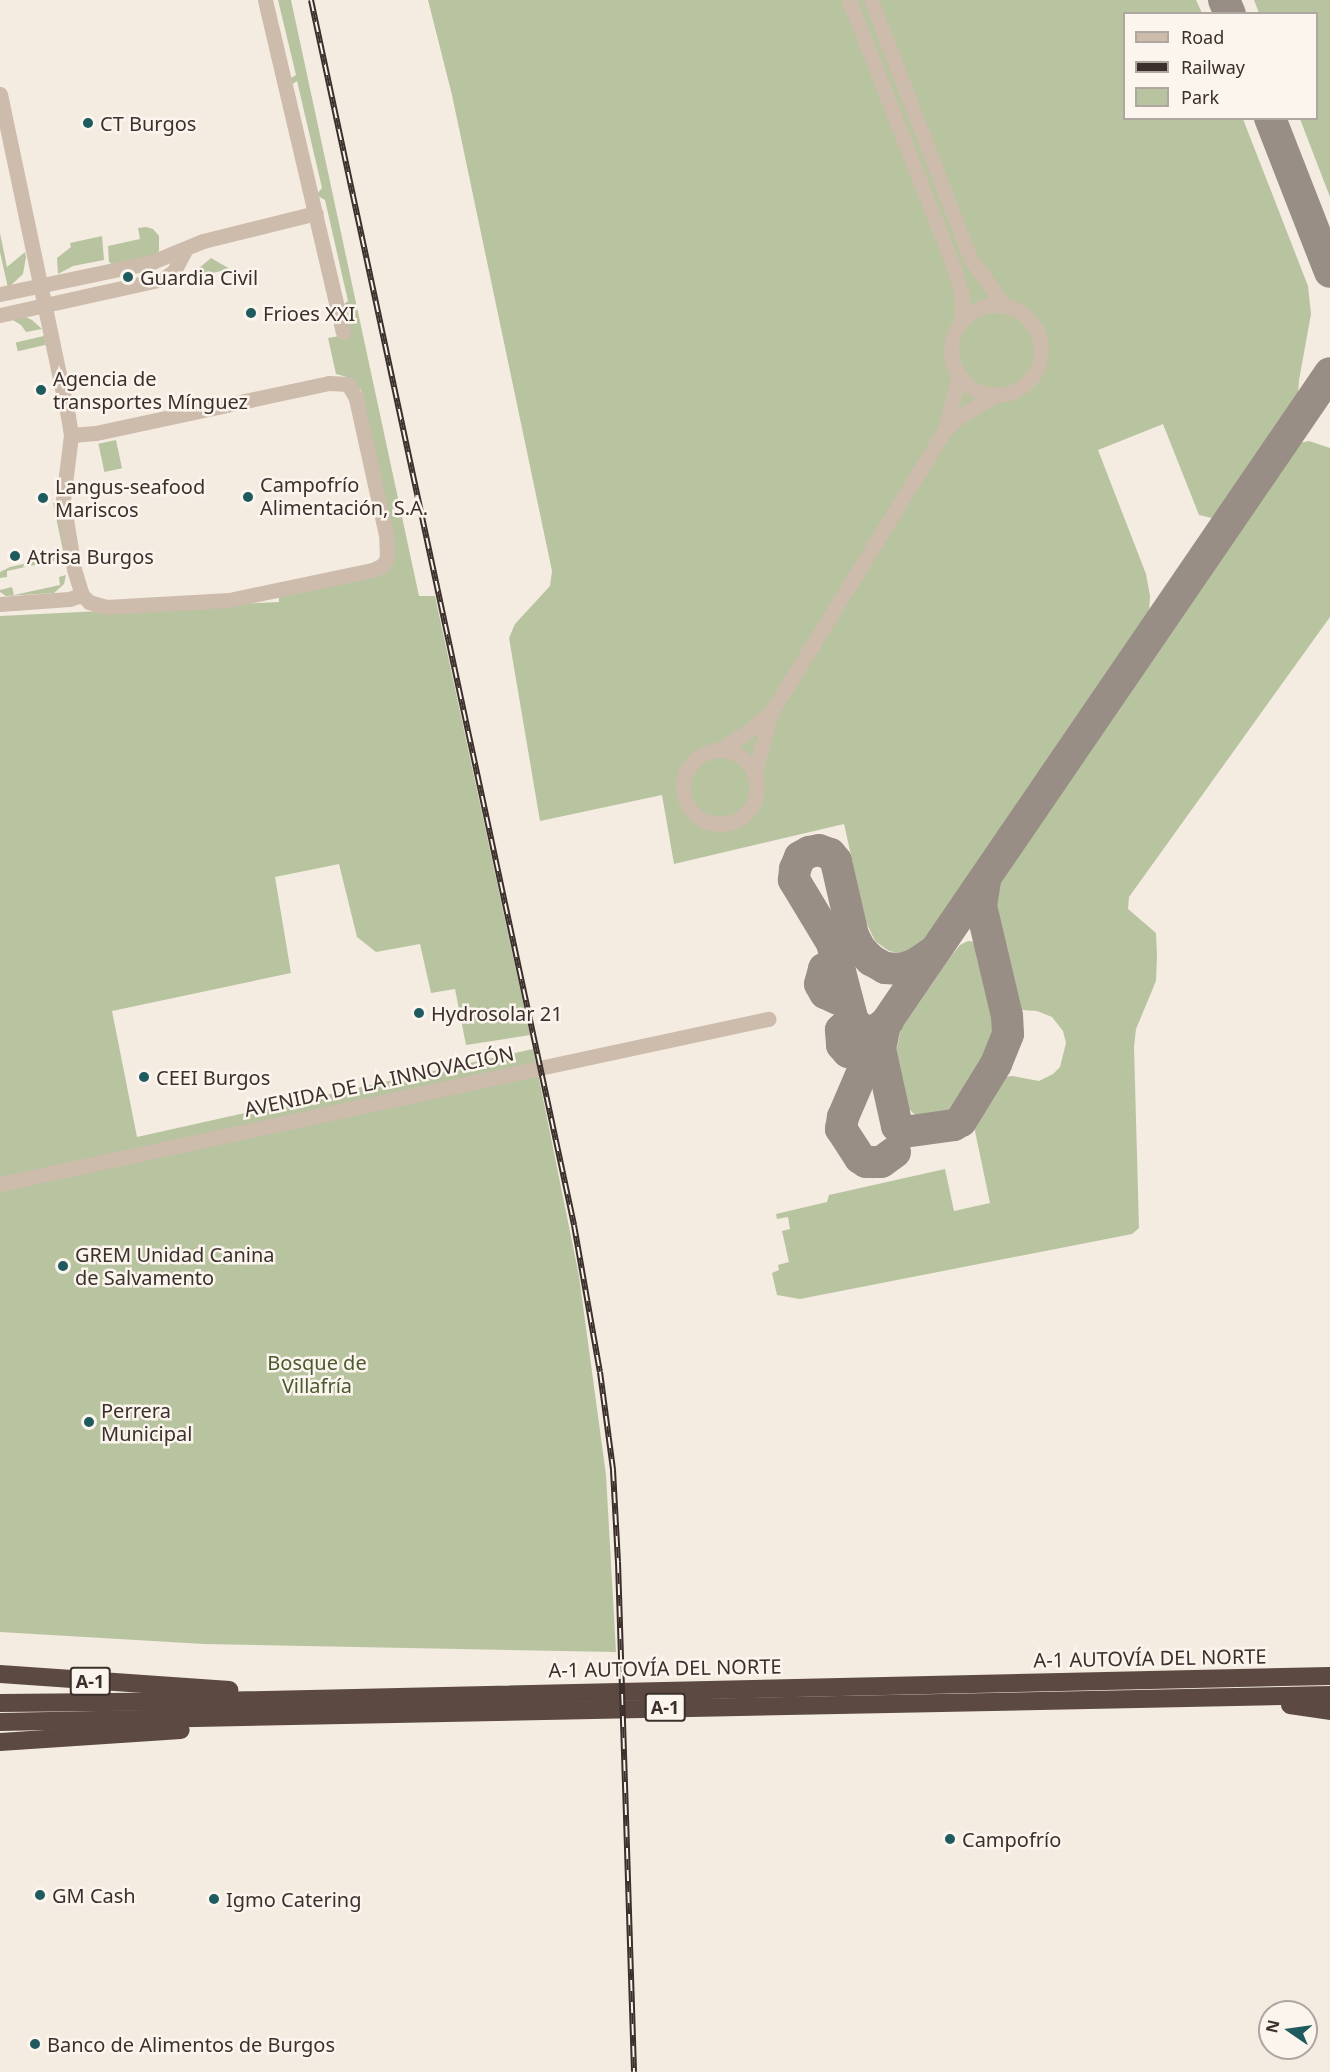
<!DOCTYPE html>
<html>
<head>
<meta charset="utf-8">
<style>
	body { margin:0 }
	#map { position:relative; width:1330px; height:2072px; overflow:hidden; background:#f4ebe1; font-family:"Noto Sans",sans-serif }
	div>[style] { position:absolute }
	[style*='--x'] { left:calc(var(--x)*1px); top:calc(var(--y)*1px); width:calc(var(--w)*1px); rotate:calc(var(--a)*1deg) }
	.green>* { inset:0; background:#b8c4a0; transform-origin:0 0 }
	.taxiway>* { height:32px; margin:-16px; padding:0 16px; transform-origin:16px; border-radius:16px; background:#988e86 }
	.minor>* { height:15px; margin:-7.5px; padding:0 7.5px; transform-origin:7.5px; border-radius:7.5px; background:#cdbbac }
	.minor>.ring { margin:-7.5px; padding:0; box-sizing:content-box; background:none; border:15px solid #cdbbac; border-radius:50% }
	.highway>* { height:18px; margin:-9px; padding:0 9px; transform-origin:9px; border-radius:9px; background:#5c4a42 }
	.rail>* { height:6px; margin-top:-3px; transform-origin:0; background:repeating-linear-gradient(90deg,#fbf5ee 0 11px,#3b302b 0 22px); box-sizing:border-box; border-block:2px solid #3b302b }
	.dots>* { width:16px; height:16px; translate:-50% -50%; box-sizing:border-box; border:3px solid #fbf5ee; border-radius:50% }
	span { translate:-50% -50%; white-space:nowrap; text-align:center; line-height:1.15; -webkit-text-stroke:5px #fbf5ee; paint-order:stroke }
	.shield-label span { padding:2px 4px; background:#fbf5ee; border:2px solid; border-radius:4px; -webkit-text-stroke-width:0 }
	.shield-label { font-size:18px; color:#3b302b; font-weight:700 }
	.poi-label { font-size:20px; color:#3b302b }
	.left { translate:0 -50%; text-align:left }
	.street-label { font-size:20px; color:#3b302b }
	.park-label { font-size:20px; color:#4a5a2e }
	.legend { position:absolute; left:1123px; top:12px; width:195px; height:108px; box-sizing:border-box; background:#fbf5ee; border:2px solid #aea6a0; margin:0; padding:8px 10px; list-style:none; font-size:18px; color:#3b302b }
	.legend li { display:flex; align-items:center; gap:12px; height:30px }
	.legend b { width:30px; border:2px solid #aea6a0 }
	.north { position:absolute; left:1258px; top:2000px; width:60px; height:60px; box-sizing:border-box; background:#fbf5ee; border:2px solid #aea6a0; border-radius:50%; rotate:283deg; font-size:16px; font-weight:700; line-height:24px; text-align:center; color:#3b302b }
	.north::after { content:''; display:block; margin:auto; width:21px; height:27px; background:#1f5a5e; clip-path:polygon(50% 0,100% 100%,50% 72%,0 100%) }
</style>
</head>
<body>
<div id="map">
	<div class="green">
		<i style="clip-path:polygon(278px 0,291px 0,419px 596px,435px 596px,530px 1035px,466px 1045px,455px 989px,431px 993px,420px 944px,376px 952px,357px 937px,339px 864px,275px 877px,291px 973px,112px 1011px,137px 1137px,533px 1049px,579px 1276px,606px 1475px,616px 1652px,204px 1644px,0 1632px,0 616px,279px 602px,279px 597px,383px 573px,394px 544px,361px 390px,347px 377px,336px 374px,328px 338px,350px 334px,343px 305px,348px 301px,325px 200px,316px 195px,322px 188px,297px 81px,291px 85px,289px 79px,296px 75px)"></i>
		<i style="clip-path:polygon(428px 0,1196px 0,1202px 13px,1124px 14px,1124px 118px,1243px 119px,1308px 286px,1311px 314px,1299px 380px,1298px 398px,1216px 519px,1199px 515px,1163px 424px,1098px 450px,1146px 574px,1150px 596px,1149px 615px,925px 942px,915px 950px,902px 954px,889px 951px,875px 941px,866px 922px,844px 824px,674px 864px,662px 795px,540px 821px,509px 638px,515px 624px,550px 586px,552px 571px,452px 95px)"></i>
		<i style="clip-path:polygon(1254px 0,1330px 0,1330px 197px,1300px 119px,1316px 118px,1316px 14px,1259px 13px)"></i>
		<i style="clip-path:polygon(146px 227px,153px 229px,159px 236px,159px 251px,154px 256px,113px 265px,109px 262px,108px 246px,140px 239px,138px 228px)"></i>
		<i style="clip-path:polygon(0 233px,7px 267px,25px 252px,26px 257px,23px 274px,8px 288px,0 252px)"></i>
		<i style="clip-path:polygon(102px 236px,104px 260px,73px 266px,58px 274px,57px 258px,71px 247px,70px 243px)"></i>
		<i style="clip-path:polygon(211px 258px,230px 269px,186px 279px)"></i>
		<i style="clip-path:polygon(26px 317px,32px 320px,42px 329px,26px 332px,21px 325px,11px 319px)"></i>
		<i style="left:44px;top:336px;width:9px;height:29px;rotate:77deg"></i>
		<i style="left:116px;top:440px;width:29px;height:18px;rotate:78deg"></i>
		<i style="clip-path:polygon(1309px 441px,1330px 448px,1330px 617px,1129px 897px,1128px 909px,1156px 933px,1157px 955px,1156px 981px,1136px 1029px,1134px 1047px,1139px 1228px,1132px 1234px,800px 1299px,777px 1295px,772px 1273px,779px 1270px,778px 1265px,789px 1262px,782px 1231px,790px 1229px,788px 1217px,777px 1219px,776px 1214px,827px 1202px,829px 1195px,945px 1169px,954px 1211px,990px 1203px,975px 1131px,976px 1119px,987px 1098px,1004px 1077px,1012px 1076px,1039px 1081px,1053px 1074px,1060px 1067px,1066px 1043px,1063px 1031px,1052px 1017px,1037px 1011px,1022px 1010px,1015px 1004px,993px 901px,996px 887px,1299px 443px)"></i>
		<i style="clip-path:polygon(53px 503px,57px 503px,67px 558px,7px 571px,7px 577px,0 578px,0 572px,10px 567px,64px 555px)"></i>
		<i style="clip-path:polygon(66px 575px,64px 584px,54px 593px,6px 596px,0 592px,0 590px,12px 587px,14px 595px,60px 585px,59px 577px)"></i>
		<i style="clip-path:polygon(968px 941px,976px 942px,981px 948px,996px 1022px,997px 1037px,994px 1047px,964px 1099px,955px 1109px,921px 1117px,914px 1114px,906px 1106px,895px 1056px,901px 1029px,951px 956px,960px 945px)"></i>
	</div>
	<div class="taxiway">
		<i style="--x:1224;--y:0;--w:15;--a:67"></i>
		<i style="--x:1270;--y:118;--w:165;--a:68.7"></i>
		<i style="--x:838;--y:999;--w:14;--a:-155"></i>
		<i style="--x:825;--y:993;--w:10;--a:-119"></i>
		<i style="--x:820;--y:984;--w:16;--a:-75"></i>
		<i style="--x:824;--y:969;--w:15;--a:-23"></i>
		<i style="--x:838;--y:963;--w:59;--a:76.2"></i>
		<i style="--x:852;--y:1020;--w:15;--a:138"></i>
		<i style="--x:841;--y:1030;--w:15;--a:86"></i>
		<i style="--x:842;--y:1045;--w:9;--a:49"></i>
		<i style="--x:848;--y:1052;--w:10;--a:6"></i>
		<i style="--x:858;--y:1053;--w:11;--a:-22"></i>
		<i style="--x:868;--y:1049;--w:19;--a:-55"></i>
		<i style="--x:888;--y:1021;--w:14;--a:141"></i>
		<i style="--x:877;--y:1030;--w:8;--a:173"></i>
		<i style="--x:869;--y:1031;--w:9;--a:-167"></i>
		<i style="--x:860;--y:1029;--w:11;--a:-131"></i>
		<i style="--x:853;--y:1021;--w:81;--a:-105.1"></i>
		<i style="--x:832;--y:943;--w:74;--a:-121.1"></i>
		<i style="--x:794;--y:880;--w:11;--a:-85"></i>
		<i style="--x:795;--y:869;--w:13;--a:-67"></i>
		<i style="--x:800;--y:857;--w:10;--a:-29"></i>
		<i style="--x:809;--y:852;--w:10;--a:-11"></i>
		<i style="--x:819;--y:850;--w:12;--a:20"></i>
		<i style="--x:830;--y:854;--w:9;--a:49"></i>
		<i style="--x:836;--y:861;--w:76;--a:77.1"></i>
		<i style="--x:853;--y:935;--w:16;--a:63"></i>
		<i style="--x:860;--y:949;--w:16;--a:45"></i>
		<i style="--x:871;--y:960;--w:16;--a:30"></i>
		<i style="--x:885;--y:968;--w:16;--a:4"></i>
		<i style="--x:901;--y:969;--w:14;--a:-17"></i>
		<i style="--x:914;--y:965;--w:25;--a:-34"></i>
		<i style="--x:884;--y:1030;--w:19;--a:102"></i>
		<i style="--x:880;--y:1049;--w:79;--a:77.6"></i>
		<i style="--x:897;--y:1126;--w:9;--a:41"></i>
		<i style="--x:904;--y:1132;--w:50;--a:-8"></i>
		<i style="--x:954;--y:1125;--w:8;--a:-30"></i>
		<i style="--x:961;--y:1121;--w:67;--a:-58.4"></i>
		<i style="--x:996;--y:1064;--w:32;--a:-68"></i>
		<i style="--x:1008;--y:1034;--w:18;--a:-93"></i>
		<i style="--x:1007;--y:1016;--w:113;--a:-103.3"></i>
		<i style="--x:981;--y:906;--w:25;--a:-81"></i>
		<i style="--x:895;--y:1152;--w:17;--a:144"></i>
		<i style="--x:881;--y:1162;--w:15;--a:180"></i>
		<i style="--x:866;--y:1162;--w:7;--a:-146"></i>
		<i style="--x:860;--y:1158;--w:35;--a:-123"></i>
		<i style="--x:841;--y:1129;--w:12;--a:-81"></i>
		<i style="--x:843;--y:1117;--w:91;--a:-66.8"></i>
		<i style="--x:879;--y:1033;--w:799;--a:-55.65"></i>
	</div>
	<div class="minor">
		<i style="--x:265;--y:0;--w:341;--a:76.8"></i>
		<i style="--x:849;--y:0;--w:288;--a:68.6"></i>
		<i style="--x:954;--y:268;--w:29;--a:74"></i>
		<i style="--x:962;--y:296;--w:24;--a:90"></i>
		<i style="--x:871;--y:0;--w:276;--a:69"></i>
		<i style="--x:970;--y:258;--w:58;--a:54.1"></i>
		<i style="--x:0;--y:94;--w:329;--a:78.1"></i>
		<i style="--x:68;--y:416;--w:19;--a:81"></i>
		<i style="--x:71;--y:435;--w:65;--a:97"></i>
		<i style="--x:63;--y:500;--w:70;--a:80.9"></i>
		<i style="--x:74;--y:569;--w:27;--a:73"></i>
		<i style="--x:82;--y:595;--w:10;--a:45"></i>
		<i style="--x:89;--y:602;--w:18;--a:16"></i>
		<i style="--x:106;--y:607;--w:123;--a:-3.3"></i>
		<i style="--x:229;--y:600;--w:147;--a:-11.8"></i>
		<i style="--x:373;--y:570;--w:11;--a:-27"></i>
		<i style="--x:383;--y:565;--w:8;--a:-60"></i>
		<i style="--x:387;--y:558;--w:23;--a:-92"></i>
		<i style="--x:386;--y:535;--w:140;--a:-102.4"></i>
		<i style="--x:356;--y:398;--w:16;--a:-120"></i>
		<i style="--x:348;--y:384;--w:19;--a:-177"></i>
		<i style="--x:329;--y:383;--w:239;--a:167.9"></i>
		<i style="--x:95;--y:433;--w:24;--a:175"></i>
		<i style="--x:0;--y:294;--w:155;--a:-11.9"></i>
		<i style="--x:152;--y:262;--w:55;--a:-22.4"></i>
		<i style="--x:203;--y:241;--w:116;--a:-13.9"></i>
		<i class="ring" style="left:951px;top:305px;width:75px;height:75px"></i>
		<i style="--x:0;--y:315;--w:167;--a:-12.5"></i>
		<i style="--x:163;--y:279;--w:14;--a:-36"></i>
		<i style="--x:174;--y:271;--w:24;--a:-62"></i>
		<i style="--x:945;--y:430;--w:57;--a:-75.7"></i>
		<i style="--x:0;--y:604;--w:69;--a:-4.1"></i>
		<i style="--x:69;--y:599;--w:14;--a:-17"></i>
		<i class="ring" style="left:683px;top:750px;width:59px;height:59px"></i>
		<i style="--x:718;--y:750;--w:33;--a:-31"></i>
		<i style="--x:746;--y:733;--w:34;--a:-40"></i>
		<i style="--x:754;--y:774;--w:66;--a:-74.1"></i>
		<i style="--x:772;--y:711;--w:330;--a:-58.4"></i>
		<i style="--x:945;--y:430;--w:21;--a:-43"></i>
		<i style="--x:960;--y:416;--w:42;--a:-30.3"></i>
		<i style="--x:0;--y:1184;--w:786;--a:-12.13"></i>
	</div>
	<div class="highway">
		<i style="--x:0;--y:1674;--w:230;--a:4"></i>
		<i style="--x:0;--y:1703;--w:217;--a:-0.5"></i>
		<i style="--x:217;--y:1701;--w:1113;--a:-1.29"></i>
		<i style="--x:1290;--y:1705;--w:40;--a:8.5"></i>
		<i style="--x:0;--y:1722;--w:1330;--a:-1.16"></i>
		<i style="--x:0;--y:1742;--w:181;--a:-3.8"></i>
	</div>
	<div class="rail">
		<i style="--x:311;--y:0;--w:1253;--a:77.88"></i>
		<i style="--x:574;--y:1225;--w:149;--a:80"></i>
		<i style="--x:600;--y:1372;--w:99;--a:82.4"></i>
		<i style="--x:613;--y:1470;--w:92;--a:86.9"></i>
		<i style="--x:618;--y:1562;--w:510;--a:88.2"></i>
	</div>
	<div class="dots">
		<i style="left:88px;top:123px;background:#1f5a5e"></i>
		<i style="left:128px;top:277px;background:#1f5a5e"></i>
		<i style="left:251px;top:313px;background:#1f5a5e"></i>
		<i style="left:41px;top:390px;background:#1f5a5e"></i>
		<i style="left:248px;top:497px;background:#1f5a5e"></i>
		<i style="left:43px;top:498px;background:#1f5a5e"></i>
		<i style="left:15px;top:556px;background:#1f5a5e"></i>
		<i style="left:419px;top:1013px;background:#1f5a5e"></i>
		<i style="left:144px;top:1077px;background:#1f5a5e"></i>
		<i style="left:63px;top:1266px;background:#1f5a5e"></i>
		<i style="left:89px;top:1422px;background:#1f5a5e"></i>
		<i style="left:950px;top:1839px;background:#1f5a5e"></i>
		<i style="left:40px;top:1895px;background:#1f5a5e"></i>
		<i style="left:214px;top:1899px;background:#1f5a5e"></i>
		<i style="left:35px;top:2044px;background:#1f5a5e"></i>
	</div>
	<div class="shield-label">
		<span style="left:90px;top:1681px">A-1</span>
		<span style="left:665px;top:1707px">A-1</span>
	</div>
	<div class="poi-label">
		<span class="left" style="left:100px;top:123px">CT Burgos</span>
		<span class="left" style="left:140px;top:277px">Guardia Civil</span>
		<span class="left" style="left:263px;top:313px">Frioes XXI</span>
		<span class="left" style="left:53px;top:390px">Agencia de<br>transportes Mínguez</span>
		<span class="left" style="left:260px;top:496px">Campofrío<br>Alimentación, S.A.</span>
		<span class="left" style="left:55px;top:498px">Langus-seafood<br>Mariscos</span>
		<span class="left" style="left:27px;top:556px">Atrisa Burgos</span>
		<span class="left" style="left:431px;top:1013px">Hydrosolar 21</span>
		<span class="left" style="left:156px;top:1077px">CEEI Burgos</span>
		<span class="left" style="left:75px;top:1266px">GREM Unidad Canina<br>de Salvamento</span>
		<span class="left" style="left:101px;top:1422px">Perrera<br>Municipal</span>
		<span class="left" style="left:962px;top:1839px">Campofrío</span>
		<span class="left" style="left:52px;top:1895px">GM Cash</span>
		<span class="left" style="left:226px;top:1899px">Igmo Catering</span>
		<span class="left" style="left:47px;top:2044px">Banco de Alimentos de Burgos</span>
	</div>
	<div class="street-label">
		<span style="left:379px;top:1081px;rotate:-12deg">AVENIDA DE LA INNOVACIÓN</span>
		<span style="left:1150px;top:1658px;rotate:-1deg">A-1 AUTOVÍA DEL NORTE</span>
		<span style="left:665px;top:1668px;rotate:-1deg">A-1 AUTOVÍA DEL NORTE</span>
	</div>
	<div class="park-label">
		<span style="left:317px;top:1374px">Bosque de<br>Villafría</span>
	</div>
	<ul class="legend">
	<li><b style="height:8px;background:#cdbbac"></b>Road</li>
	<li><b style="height:8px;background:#3b302b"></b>Railway</li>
	<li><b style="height:16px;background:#b8c4a0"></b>Park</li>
	</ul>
	<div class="north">N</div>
</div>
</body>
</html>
